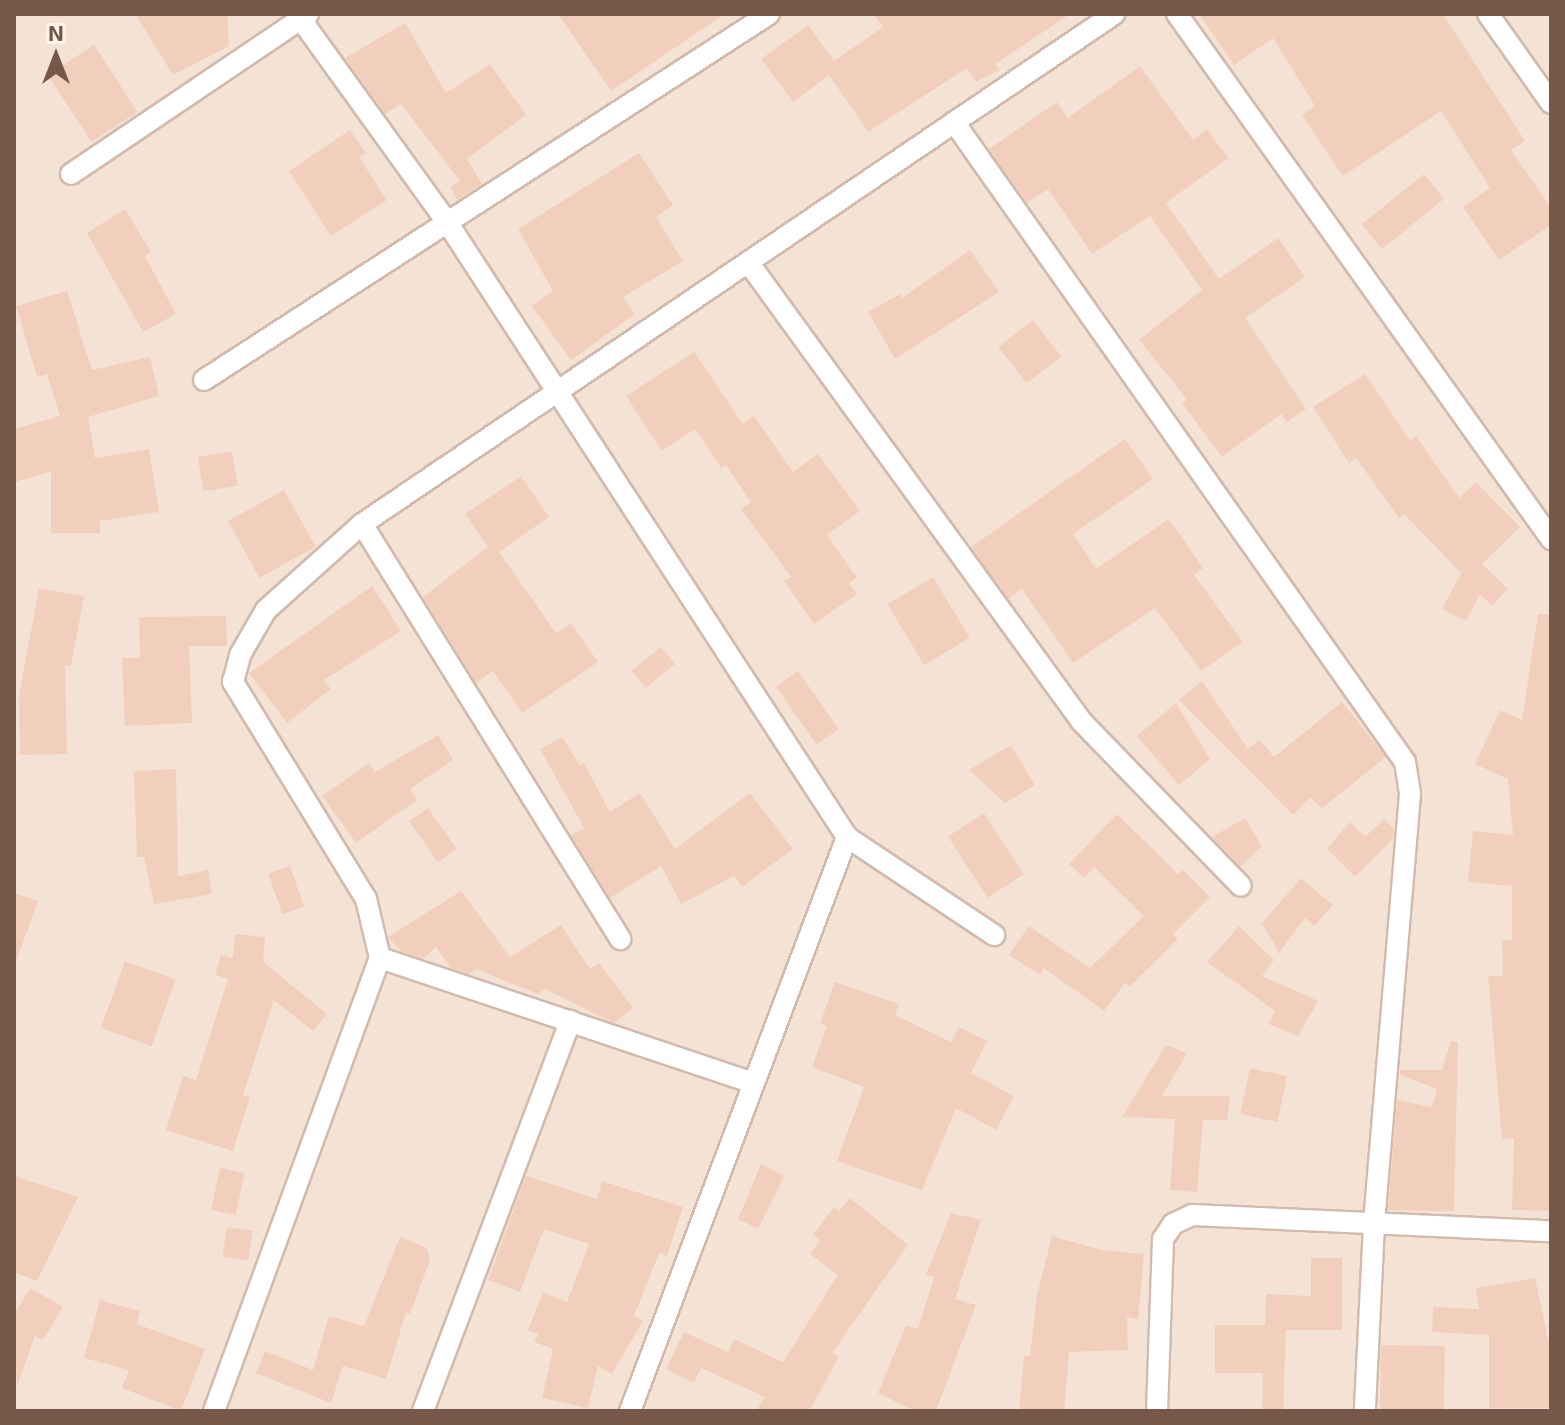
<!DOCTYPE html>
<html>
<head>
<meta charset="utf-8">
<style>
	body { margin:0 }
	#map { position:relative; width:1565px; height:1425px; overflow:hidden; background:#fcf2e6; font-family:"Exo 2",sans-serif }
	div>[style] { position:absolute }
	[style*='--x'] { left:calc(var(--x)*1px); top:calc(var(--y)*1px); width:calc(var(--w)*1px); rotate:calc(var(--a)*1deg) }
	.residential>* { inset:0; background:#f4e3d4; transform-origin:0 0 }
	.building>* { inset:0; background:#f2cfbd; transform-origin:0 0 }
	.roads { filter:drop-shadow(2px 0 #d0bbae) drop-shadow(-2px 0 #d0bbae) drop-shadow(0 2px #d0bbae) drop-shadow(0 -2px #d0bbae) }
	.street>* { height:20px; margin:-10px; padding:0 10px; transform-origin:10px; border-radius:10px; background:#fff }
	span { translate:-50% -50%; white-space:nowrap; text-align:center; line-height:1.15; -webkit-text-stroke:7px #fff6ec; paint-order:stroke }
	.frame { position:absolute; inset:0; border:16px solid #76574a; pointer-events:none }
	.north { position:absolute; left:16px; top:16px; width:80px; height:80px; -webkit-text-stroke:6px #fff6ec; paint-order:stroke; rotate:0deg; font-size:22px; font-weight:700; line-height:32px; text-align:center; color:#76574a }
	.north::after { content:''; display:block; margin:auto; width:28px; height:36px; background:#76574a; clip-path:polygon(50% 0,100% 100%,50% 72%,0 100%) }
</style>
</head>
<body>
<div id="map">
	<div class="residential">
		<i style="left:14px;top:14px;width:1537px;height:1397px"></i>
	</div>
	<div class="building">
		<i style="clip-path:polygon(135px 14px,227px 14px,229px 46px,173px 75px)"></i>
		<i style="clip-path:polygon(558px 14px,725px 14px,611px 91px)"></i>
		<i style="clip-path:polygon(873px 14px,1070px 14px,995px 64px,1000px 70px,976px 82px,967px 68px,868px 132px,829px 75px,793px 102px,761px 59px,808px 25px,834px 61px,883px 27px)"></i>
		<i style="clip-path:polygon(1199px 14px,1443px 14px,1525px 141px,1511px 150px,1551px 208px,1551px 225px,1499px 260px,1463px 207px,1490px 188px,1441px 111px,1343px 176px,1302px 115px,1315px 106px,1273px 38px,1234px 65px)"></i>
		<i style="clip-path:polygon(405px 23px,446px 93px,490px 64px,526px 115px,467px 159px,482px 184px,457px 200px,450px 187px,460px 181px,401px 104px,385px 114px,345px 58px)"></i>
		<i style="left:94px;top:45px;width:80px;height:55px;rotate:57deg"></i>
		<i style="clip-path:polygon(1140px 66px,1193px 140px,1207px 129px,1228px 158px,1166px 203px,1219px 279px,1278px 238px,1305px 277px,1245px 318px,1306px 409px,1287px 422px,1281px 414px,1222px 457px,1182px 403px,1187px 399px,1139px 340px,1202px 290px,1150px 216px,1092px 254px,1048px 189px,1027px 203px,989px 149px,1057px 102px,1068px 118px)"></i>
		<i style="clip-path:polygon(350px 130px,366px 153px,359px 157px,387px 200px,331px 236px,289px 171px)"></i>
		<i style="clip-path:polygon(639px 153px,673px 205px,656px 217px,683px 261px,623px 297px,635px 314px,571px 360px,532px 306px,553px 291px,518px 229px)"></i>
		<i style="left:1424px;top:174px;width:32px;height:80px;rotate:51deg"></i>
		<i style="clip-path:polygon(125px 209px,151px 252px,145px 256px,176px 314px,143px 332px,87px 233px)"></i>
		<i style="clip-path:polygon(970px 250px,999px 292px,895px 359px,868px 312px,900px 294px,902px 298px)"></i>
		<i style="clip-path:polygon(67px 291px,92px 370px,150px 357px,159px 396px,88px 417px,95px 458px,149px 449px,159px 512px,100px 521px,100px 533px,51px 533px,51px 472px,14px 482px,14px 429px,60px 416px,47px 374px,37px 377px,16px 306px)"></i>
		<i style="left:1033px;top:320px;width:46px;height:44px;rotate:52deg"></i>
		<i style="clip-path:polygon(694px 352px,743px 424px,754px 416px,793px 472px,818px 454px,860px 511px,827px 535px,857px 578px,849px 583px,857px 594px,814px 624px,784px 581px,791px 577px,741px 509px,751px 502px,726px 465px,721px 468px,695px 429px,662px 451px,626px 396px)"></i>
		<i style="clip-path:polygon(1365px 374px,1410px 441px,1416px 436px,1459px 498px,1476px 482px,1520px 527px,1482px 564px,1508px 589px,1492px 606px,1480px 594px,1466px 621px,1442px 609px,1461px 573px,1404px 514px,1399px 518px,1356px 458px,1349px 463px,1313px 407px)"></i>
		<i style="clip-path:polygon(1125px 439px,1153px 479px,1073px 534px,1096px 569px,1169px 519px,1203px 568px,1194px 575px,1243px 642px,1201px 671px,1155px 608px,1073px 663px,1022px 589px,1008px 599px,971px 547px)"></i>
		<i style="left:232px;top:451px;width:35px;height:35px;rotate:80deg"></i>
		<i style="clip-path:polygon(521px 476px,549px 517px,499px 552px,556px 633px,571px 623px,598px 662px,522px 713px,493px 671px,476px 683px,423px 597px,488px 547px,465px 514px)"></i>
		<i style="left:284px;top:490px;width:65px;height:64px;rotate:61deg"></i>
		<i style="left:933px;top:577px;width:71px;height:53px;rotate:59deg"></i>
		<i style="clip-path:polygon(372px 586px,401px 631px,324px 680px,331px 689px,287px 723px,249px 673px)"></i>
		<i style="clip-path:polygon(39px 588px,84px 596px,71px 666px,65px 665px,67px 754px,20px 755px,19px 695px)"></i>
		<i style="clip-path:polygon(1538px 614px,1551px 615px,1551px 1211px,1512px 1210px,1514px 1138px,1502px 1139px,1488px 976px,1503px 976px,1502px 940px,1512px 940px,1512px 886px,1468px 882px,1473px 831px,1513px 835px,1508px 779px,1475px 764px,1500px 710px,1522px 720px)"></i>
		<i style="clip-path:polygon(226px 616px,227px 646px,189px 646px,192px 723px,125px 726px,122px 658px,140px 658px,139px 617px)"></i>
		<i style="left:661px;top:647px;width:22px;height:38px;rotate:51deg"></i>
		<i style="left:798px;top:671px;width:71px;height:27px;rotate:55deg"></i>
		<i style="clip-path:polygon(1202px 681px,1248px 749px,1260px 740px,1274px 757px,1342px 702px,1386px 757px,1322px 808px,1310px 798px,1293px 815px,1179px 700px)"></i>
		<i style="clip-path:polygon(1176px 703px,1210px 759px,1179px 785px,1137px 736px)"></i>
		<i style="clip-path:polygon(438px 735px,453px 760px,410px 789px,417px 800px,356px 843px,322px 796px,369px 763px,375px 772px)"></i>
		<i style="clip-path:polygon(563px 737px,579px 765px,584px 763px,610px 812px,640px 793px,675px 849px,750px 793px,793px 849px,742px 887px,734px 876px,681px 904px,661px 866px,610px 898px,571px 835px,584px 828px,540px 749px)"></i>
		<i style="clip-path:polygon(1011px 745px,1035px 785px,1005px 803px,969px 770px)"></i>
		<i style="clip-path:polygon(176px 769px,178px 876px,208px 870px,212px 894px,154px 904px,144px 857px,137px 857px,134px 771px)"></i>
		<i style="left:428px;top:808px;width:50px;height:23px;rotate:55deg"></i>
		<i style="left:984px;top:813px;width:73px;height:43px;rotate:57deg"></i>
		<i style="clip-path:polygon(1117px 814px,1178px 874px,1183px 870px,1210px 897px,1173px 934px,1178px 939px,1129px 987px,1125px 983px,1104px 1011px,1044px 968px,1040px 975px,1009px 955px,1029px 926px,1090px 968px,1144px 916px,1094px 867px,1084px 878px,1069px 864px)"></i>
		<i style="clip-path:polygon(1245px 818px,1262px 846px,1241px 867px,1212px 837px)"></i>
		<i style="clip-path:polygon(1384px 819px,1394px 829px,1393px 839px,1355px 877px,1327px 849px,1350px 822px,1365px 837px)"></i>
		<i style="left:290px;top:866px;width:43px;height:23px;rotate:71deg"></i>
		<i style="clip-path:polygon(1301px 878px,1333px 905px,1314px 926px,1305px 918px,1279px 953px,1262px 923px)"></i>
		<i style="clip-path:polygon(461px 891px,510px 957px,561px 925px,590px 969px,599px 963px,633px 1008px,614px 1023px,545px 989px,538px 994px,476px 969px,469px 974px,451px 968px,436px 947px,423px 959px,401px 951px,388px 937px)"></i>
		<i style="clip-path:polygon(14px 893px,38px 901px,17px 959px,14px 958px)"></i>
		<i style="clip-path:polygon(1239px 926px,1274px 960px,1262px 976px,1318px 1001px,1298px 1036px,1268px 1024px,1275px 1011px,1207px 962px)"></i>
		<i style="clip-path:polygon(235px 934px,265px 937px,263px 962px,327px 1014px,313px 1031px,274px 1000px,243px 1095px,250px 1097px,233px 1151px,166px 1130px,183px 1076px,196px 1080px,228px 979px,215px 975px,221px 955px,233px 958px)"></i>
		<i style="left:125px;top:961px;width:54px;height:71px;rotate:20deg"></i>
		<i style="clip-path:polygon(835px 982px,899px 1004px,895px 1015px,951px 1042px,959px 1027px,987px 1041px,971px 1073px,1014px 1096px,996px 1130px,956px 1108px,922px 1190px,837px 1161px,864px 1087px,812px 1067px,827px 1026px,820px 1023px)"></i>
		<i style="clip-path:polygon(1451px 1041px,1458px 1042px,1454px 1211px,1388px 1210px,1397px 1100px,1432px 1107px,1437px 1089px,1400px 1075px,1400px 1070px,1442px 1070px)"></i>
		<i style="clip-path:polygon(1166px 1045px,1187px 1053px,1162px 1096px,1230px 1096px,1227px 1120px,1203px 1120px,1197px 1192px,1170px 1190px,1175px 1119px,1122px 1117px)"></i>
		<i style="left:1250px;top:1068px;width:38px;height:47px;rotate:12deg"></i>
		<i style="clip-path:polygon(761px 1164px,784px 1176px,758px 1229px,738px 1219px)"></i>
		<i style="left:220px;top:1168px;width:25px;height:43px;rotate:12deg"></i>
		<i style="clip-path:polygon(14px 1176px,78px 1197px,37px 1281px,14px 1272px)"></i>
		<i style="clip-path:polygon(526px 1176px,597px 1199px,602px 1181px,683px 1207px,667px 1256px,659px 1253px,634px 1316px,643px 1321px,612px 1374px,598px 1366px,588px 1408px,542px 1398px,553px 1349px,534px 1342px,538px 1334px,528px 1330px,543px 1292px,567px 1302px,589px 1244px,544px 1229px,520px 1292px,488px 1280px)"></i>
		<i style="clip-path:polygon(850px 1198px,908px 1245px,832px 1353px,839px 1357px,809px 1411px,756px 1411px,765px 1397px,701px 1368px,694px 1383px,666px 1369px,684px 1332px,728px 1352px,734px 1339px,783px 1362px,838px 1275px,810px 1254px,820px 1241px,813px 1235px,834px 1207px,839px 1211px)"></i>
		<i style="clip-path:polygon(951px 1213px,981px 1220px,955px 1299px,976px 1305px,936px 1411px,915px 1411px,878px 1393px,906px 1325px,918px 1329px,934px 1277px,926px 1275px)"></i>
		<i style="left:227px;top:1227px;width:26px;height:30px;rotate:9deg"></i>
		<i style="clip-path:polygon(1052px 1236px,1101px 1250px,1144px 1254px,1138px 1319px,1127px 1317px,1128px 1350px,1069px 1352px,1064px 1411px,1019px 1411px,1024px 1355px,1030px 1356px,1037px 1295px)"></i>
		<i style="clip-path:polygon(400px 1237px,427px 1248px,430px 1260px,410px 1314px,406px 1312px,386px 1379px,343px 1366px,331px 1403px,256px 1373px,265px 1351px,313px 1370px,329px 1316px,364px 1326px)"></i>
		<i style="clip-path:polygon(1311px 1258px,1342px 1258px,1342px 1330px,1286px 1330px,1283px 1411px,1262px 1411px,1263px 1373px,1215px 1373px,1215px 1325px,1265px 1325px,1266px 1294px,1311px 1296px)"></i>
		<i style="clip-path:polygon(1535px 1278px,1551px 1353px,1551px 1408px,1489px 1408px,1489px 1335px,1432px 1332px,1433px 1307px,1479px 1309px,1476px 1288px)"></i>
		<i style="clip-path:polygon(30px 1288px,63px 1307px,43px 1340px,35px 1336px,17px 1386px,14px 1315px)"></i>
		<i style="clip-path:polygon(100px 1300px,140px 1311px,137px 1324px,205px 1349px,181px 1411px,122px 1388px,129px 1370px,84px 1358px)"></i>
		<i style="left:1381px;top:1345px;width:64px;height:66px;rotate:1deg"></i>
	</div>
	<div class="roads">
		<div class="street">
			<i style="--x:297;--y:14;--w:256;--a:54.2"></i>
			<i style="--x:447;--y:222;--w:734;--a:56.96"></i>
			<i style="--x:847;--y:837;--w:177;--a:33.7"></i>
			<i style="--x:1177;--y:14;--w:645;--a:54.53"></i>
			<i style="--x:1488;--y:14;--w:109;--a:54.7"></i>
			<i style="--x:954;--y:122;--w:783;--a:54.83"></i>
			<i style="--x:1405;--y:762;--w:32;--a:81"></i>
			<i style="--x:1410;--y:794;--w:432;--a:94.8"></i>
			<i style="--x:1374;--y:1224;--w:187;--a:92.8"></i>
			<i style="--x:71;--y:174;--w:286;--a:-34"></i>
			<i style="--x:748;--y:262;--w:568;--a:54.02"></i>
			<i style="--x:1082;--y:722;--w:228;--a:45.9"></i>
			<i style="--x:204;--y:380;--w:673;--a:-32.93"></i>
			<i style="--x:362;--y:524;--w:489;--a:58.1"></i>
			<i style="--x:380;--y:958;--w:394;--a:18.5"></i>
			<i style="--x:214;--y:1411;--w:482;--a:-69.9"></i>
			<i style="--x:380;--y:958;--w:61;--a:-103.3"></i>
			<i style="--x:366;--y:899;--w:255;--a:-121.5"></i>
			<i style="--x:233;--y:682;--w:28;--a:-75"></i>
			<i style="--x:240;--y:655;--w:52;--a:-60"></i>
			<i style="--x:266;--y:610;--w:129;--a:-41.9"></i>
			<i style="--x:362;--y:524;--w:909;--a:-34.14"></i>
			<i style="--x:423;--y:1411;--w:417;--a:-69.3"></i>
			<i style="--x:630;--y:1411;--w:614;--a:-69.29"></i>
			<i style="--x:1157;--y:1411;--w:172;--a:-88"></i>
			<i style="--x:1163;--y:1239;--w:18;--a:-56"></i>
			<i style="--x:1173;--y:1224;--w:21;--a:-25"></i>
			<i style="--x:1192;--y:1215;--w:359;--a:2.6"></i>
		</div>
	</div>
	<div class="frame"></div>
	<div class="north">N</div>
</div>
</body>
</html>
